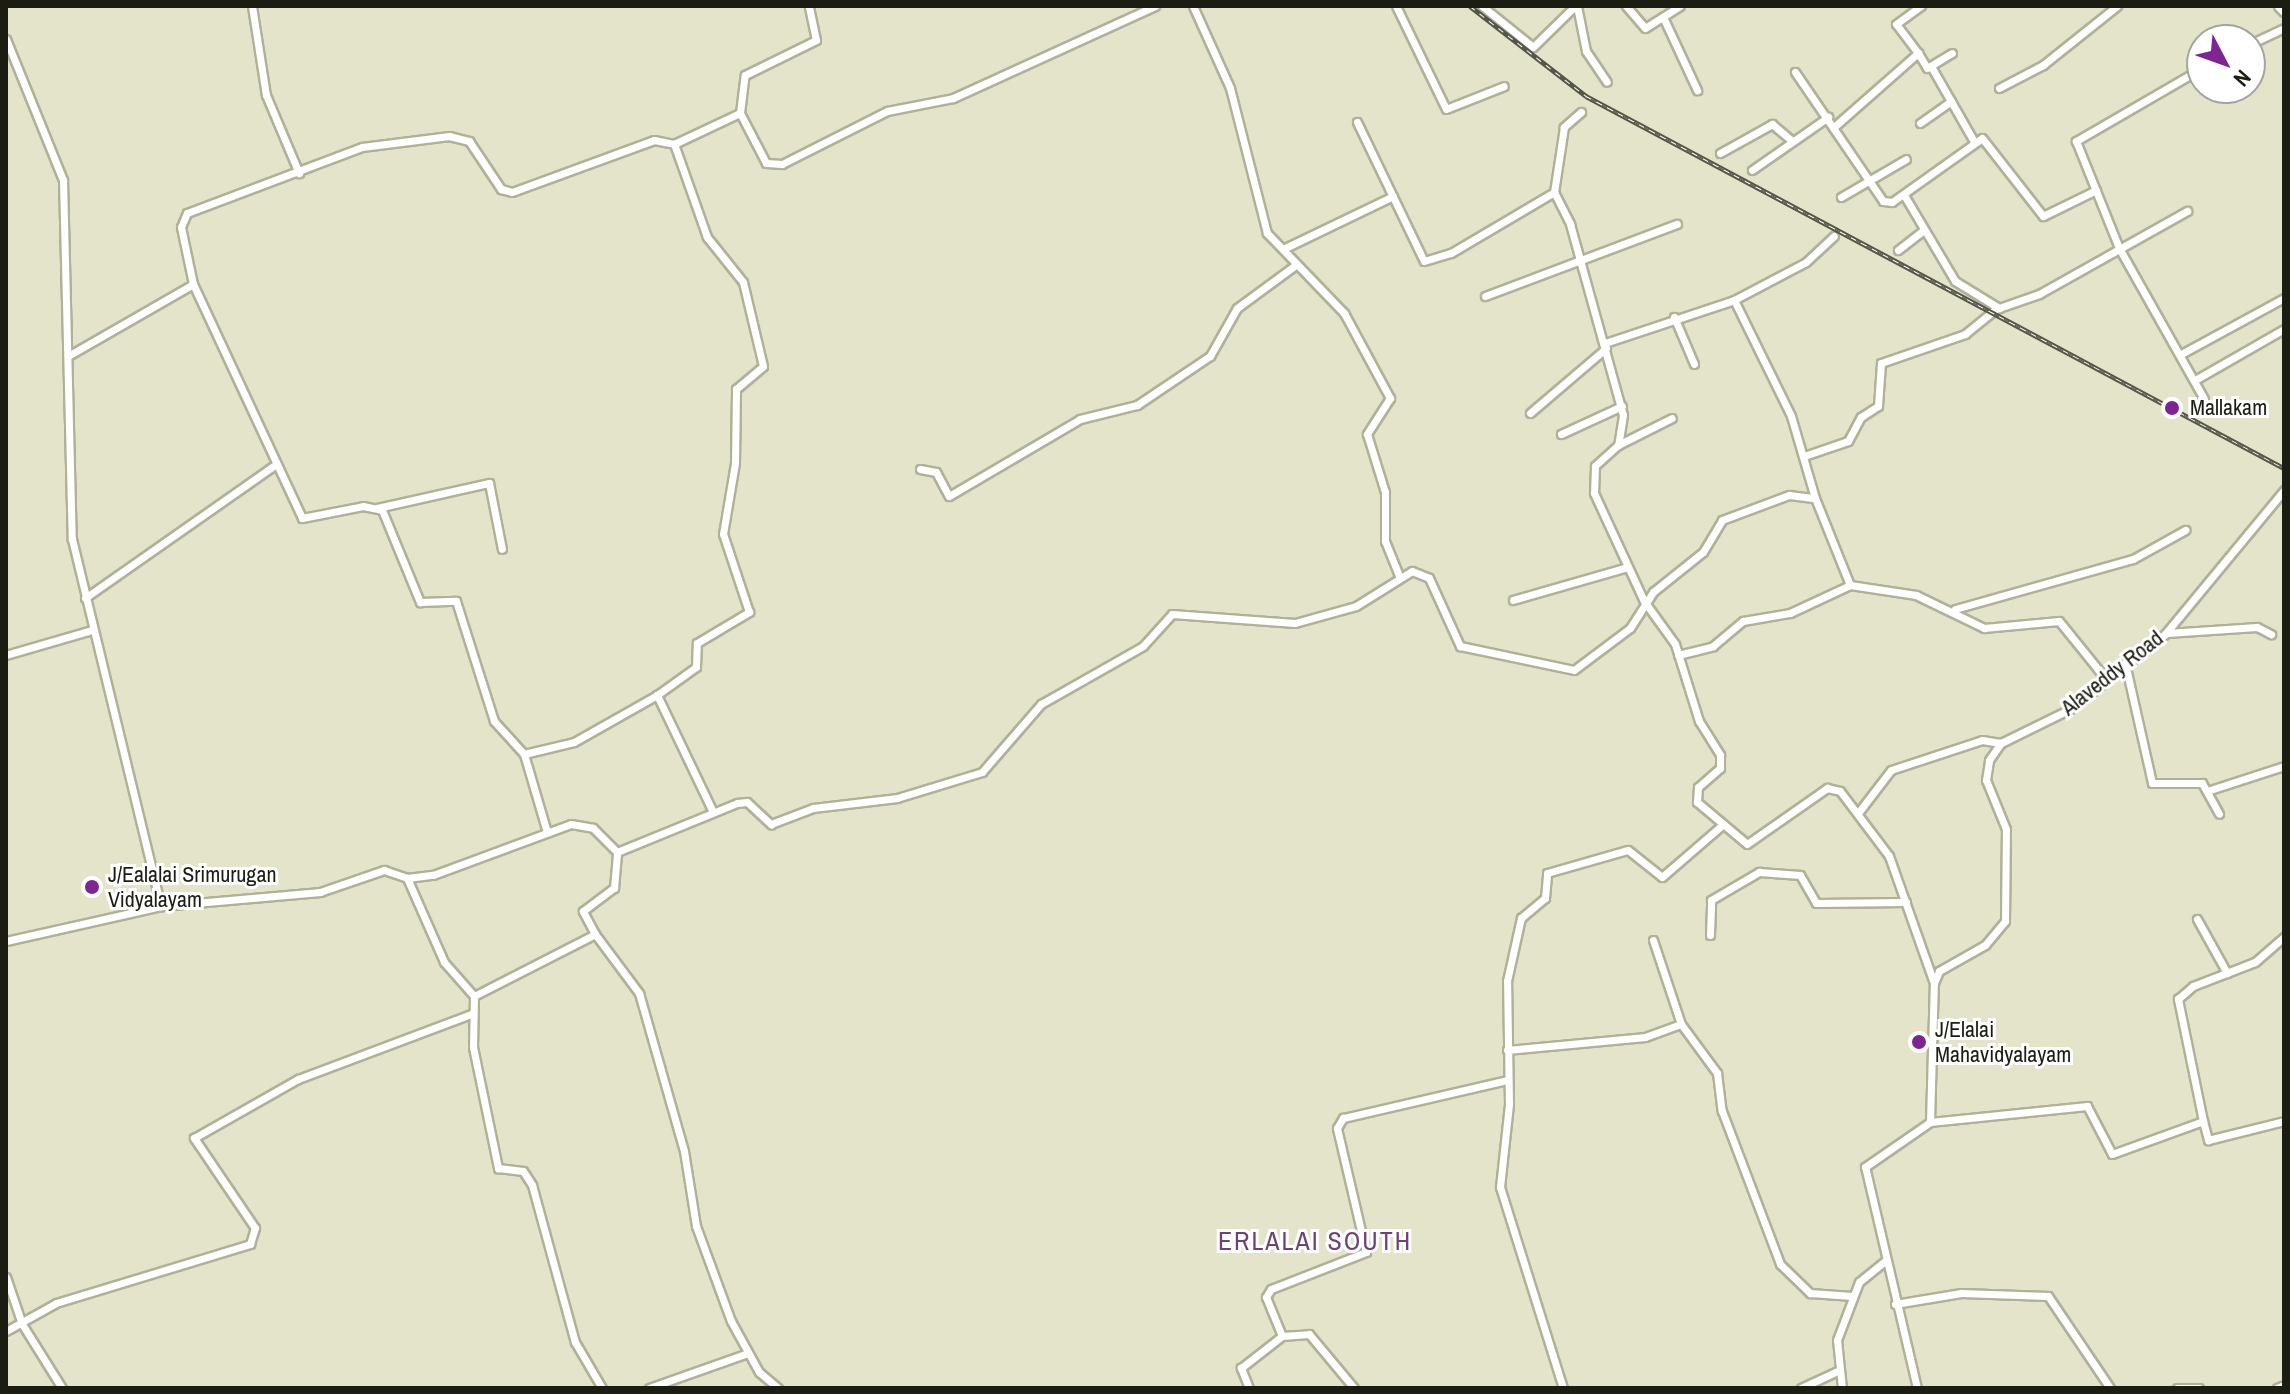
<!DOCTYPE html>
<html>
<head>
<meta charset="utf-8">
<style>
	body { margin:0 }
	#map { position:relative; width:2290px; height:1394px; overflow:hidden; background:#e3e4ca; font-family:"Archivo Narrow",sans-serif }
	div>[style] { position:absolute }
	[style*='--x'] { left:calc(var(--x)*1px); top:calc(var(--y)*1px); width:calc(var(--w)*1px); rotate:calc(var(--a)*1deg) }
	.roads { filter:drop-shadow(2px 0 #b0b198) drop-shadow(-2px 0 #b0b198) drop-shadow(0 2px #b0b198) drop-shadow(0 -2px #b0b198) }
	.minor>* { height:7px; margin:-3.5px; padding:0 3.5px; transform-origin:3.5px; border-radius:3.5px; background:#fff }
	.major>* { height:9px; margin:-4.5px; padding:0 4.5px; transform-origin:4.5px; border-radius:4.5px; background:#fff }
	.rail>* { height:5px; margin-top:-2.5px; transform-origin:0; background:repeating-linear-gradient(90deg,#fff 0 6px,#555647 0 12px); box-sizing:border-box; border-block:2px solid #555647 }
	.dots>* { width:22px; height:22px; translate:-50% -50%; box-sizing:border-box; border:4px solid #fff; border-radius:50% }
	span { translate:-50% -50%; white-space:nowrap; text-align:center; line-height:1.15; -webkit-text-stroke:6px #fff; paint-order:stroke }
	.poi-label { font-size:22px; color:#1b1c12 }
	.left { translate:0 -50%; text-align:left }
	.street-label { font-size:22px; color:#1b1c12 }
	.quarter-label { font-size:26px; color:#6e4279; letter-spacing:2px }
	.frame { position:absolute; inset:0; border:8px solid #1b1c12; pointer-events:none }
	.north { position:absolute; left:2186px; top:24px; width:80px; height:80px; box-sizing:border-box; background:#fff; border:2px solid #a4a4a0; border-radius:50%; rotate:131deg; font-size:22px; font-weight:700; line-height:32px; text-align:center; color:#1b1c12 }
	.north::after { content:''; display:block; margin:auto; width:28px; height:36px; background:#7e2593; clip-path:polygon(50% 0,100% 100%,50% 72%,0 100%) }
</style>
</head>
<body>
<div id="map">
	<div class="roads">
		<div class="minor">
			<i style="--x:252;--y:6;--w:90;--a:81.1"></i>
			<i style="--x:266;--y:95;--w:85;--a:67.1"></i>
			<i style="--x:1193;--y:6;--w:90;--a:65.7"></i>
			<i style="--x:1230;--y:88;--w:150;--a:75.7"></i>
			<i style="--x:1267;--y:233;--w:111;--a:46.1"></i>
			<i style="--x:1344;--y:313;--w:97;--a:61.6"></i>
			<i style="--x:1390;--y:398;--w:43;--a:122.6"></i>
			<i style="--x:1367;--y:434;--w:61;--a:72.8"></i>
			<i style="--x:1385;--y:492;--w:49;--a:90"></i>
			<i style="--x:1385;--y:541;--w:37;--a:68"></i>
			<i style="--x:1396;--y:6;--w:114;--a:64.1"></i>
			<i style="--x:1446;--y:109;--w:62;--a:-21.6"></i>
			<i style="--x:1482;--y:6;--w:65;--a:38.8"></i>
			<i style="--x:1533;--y:47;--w:59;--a:-44.3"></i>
			<i style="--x:1577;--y:6;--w:46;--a:78.7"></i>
			<i style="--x:1586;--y:51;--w:37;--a:56"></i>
			<i style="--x:1626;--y:6;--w:29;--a:49"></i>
			<i style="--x:1645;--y:28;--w:41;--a:-32.2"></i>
			<i style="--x:1663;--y:17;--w:81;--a:65"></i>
			<i style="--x:6;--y:39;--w:152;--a:68"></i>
			<i style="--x:63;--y:180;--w:359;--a:88.6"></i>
			<i style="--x:72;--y:539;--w:378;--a:76.4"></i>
			<i style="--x:2250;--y:44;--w:38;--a:-25"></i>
			<i style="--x:1918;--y:53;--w:36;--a:-127"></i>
			<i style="--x:1896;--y:24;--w:31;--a:-36"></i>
			<i style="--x:1932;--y:68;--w:83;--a:60.3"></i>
			<i style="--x:2202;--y:68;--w:146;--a:149.9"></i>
			<i style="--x:2076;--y:141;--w:115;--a:68.1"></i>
			<i style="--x:2119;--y:248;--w:173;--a:60.6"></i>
			<i style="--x:1795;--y:72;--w:156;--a:55.7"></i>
			<i style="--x:1883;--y:201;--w:9;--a:6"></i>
			<i style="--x:1892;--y:202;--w:110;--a:-35.4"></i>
			<i style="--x:1982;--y:138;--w:99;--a:52"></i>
			<i style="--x:2043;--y:216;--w:59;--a:-26.1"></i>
			<i style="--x:1999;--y:88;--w:50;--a:-27.6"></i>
			<i style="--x:2043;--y:65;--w:95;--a:-38.6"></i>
			<i style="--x:1581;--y:112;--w:23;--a:139"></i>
			<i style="--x:1564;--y:127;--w:66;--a:98.7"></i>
			<i style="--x:1554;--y:192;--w:36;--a:63"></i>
			<i style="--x:1570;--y:224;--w:198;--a:74.5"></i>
			<i style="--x:1623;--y:415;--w:30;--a:99"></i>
			<i style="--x:1618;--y:445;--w:31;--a:138"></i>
			<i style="--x:1595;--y:466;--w:27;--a:92"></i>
			<i style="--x:1594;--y:493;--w:119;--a:65.2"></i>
			<i style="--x:1644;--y:601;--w:53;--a:54.2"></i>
			<i style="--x:1675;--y:644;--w:81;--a:72.7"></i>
			<i style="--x:1699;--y:721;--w:40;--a:58"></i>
			<i style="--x:1720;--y:755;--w:13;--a:90"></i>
			<i style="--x:1720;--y:768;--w:29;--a:139"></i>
			<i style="--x:1698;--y:787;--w:15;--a:94"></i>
			<i style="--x:1697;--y:802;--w:65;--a:40"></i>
			<i style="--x:1747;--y:844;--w:98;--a:-35"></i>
			<i style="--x:1827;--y:788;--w:13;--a:13"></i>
			<i style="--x:1840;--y:791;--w:81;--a:53"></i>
			<i style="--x:1889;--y:856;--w:135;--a:70.5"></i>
			<i style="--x:740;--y:113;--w:56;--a:62.5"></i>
			<i style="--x:766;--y:163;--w:16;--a:4"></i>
			<i style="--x:782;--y:164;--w:118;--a:-26.8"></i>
			<i style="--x:887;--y:111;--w:67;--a:-11.1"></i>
			<i style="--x:953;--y:98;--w:222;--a:-24.5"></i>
			<i style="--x:1357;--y:122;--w:154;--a:64.3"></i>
			<i style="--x:1424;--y:261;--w:28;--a:-17"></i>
			<i style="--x:1451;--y:253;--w:120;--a:-30.6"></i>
			<i style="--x:1920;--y:123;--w:38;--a:-35"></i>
			<i style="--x:1835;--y:126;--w:111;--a:-41.3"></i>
			<i style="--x:1918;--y:53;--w:17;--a:59"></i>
			<i style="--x:1927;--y:68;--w:29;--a:-31"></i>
			<i style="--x:1720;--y:153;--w:60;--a:-29.1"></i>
			<i style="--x:1772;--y:124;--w:25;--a:40"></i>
			<i style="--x:1752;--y:170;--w:93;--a:-34.9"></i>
			<i style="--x:1904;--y:195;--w:100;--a:59.3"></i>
			<i style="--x:1955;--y:281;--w:52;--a:31.5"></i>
			<i style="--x:1841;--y:197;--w:75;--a:-30.3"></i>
			<i style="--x:1283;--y:249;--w:122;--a:-25.7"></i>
			<i style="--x:1898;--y:250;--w:33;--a:-38"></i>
			<i style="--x:193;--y:284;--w:258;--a:65"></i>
			<i style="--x:302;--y:518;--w:62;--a:-11.1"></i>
			<i style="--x:363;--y:506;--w:19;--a:12"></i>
			<i style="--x:382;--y:510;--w:100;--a:67.6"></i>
			<i style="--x:420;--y:602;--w:36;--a:-2"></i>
			<i style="--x:456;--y:601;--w:126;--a:72.4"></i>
			<i style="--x:494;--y:721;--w:45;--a:47.7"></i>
			<i style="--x:524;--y:754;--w:81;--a:73.6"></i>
			<i style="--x:1485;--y:296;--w:205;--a:-20.6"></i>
			<i style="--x:1734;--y:300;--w:129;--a:63.8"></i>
			<i style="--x:1791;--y:416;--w:85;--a:73.7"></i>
			<i style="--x:1674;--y:317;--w:51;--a:66.9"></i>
			<i style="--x:1605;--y:343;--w:136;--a:-18.4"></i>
			<i style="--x:1734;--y:300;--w:81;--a:-27.8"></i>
			<i style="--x:1806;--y:262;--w:38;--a:-43"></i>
			<i style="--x:2183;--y:353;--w:115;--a:-28.6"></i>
			<i style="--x:68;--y:356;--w:144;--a:-29.9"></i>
			<i style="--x:193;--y:284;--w:58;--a:-101.9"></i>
			<i style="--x:181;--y:227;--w:15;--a:-67"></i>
			<i style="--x:187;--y:213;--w:187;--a:-20.7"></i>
			<i style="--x:362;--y:147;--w:88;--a:-7.2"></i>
			<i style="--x:449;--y:136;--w:21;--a:14"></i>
			<i style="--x:469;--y:141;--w:58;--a:56.3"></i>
			<i style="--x:501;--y:189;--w:11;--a:15"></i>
			<i style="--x:512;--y:192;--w:151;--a:-20.1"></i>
			<i style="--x:654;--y:140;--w:20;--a:11"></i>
			<i style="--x:2195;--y:380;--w:103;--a:-29.8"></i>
			<i style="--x:1530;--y:413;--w:100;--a:-40.5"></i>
			<i style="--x:1561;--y:434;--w:67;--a:-24.7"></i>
			<i style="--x:1618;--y:445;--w:60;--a:-26.6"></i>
			<i style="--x:1807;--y:455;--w:43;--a:-18.9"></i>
			<i style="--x:1848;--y:441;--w:27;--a:-62"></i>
			<i style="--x:1861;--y:417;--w:20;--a:-33"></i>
			<i style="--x:1878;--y:406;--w:43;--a:-86"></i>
			<i style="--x:1881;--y:363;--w:89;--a:-19"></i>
			<i style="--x:1965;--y:334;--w:40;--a:-39"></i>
			<i style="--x:1996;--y:309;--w:46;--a:-19.2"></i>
			<i style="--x:2039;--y:294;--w:170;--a:-29.3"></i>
			<i style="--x:920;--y:469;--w:16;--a:11"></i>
			<i style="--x:936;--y:472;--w:27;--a:62"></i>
			<i style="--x:949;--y:496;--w:152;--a:-30.4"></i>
			<i style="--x:1080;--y:419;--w:59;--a:-13.8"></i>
			<i style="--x:1137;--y:405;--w:88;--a:-33.9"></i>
			<i style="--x:1210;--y:356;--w:55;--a:-60.6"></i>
			<i style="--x:1237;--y:308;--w:74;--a:-36.3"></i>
			<i style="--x:377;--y:508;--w:115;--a:-12.6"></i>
			<i style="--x:489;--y:483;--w:67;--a:78.9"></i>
			<i style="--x:85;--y:598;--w:232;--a:-35"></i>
			<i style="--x:1513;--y:600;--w:119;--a:-16.1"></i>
			<i style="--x:1955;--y:609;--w:185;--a:-15.7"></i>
			<i style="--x:2133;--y:559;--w:60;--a:-29.1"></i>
			<i style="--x:2167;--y:633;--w:90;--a:-3.8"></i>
			<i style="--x:2257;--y:627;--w:16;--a:27"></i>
			<i style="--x:6;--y:655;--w:90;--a:-16.2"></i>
			<i style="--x:1678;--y:655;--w:36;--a:-14"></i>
			<i style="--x:1713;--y:646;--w:39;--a:-40"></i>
			<i style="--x:1743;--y:621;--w:48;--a:-9.7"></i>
			<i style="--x:1790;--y:613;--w:66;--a:-25"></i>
			<i style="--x:2125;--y:663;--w:123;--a:77.3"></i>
			<i style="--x:2152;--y:783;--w:50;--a:0"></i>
			<i style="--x:2202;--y:783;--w:35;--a:61"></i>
			<i style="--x:524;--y:754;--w:51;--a:-13.5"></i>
			<i style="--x:574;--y:742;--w:95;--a:-29.5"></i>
			<i style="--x:2207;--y:791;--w:81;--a:-18"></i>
			<i style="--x:713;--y:812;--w:130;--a:-115.6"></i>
			<i style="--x:657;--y:695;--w:48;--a:-35.7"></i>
			<i style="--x:696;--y:667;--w:24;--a:-88"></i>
			<i style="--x:697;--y:643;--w:61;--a:-30.8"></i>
			<i style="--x:749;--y:612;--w:82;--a:-108.4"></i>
			<i style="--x:723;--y:534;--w:72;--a:-80.4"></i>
			<i style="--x:735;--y:463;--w:74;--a:-89.2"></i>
			<i style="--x:736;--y:389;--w:35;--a:-40"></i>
			<i style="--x:763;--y:366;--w:86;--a:-103.4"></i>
			<i style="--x:743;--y:282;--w:58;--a:-128.7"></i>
			<i style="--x:707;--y:237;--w:99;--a:-109.5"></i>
			<i style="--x:674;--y:144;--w:73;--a:-25.2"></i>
			<i style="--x:740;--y:113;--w:38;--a:-83"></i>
			<i style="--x:745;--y:75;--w:79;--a:-26.2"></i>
			<i style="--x:816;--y:40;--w:35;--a:-102"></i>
			<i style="--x:1858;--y:813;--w:54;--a:-52.5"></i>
			<i style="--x:1891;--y:770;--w:96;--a:-18.2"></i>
			<i style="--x:1982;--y:740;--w:19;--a:9"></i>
			<i style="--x:407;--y:878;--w:92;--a:66.2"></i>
			<i style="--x:444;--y:962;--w:45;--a:48.6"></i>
			<i style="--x:474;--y:996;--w:136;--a:-27.1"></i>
			<i style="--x:595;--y:934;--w:26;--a:-118"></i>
			<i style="--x:583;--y:911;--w:39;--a:-37"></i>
			<i style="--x:614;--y:888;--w:36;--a:-85"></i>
			<i style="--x:2197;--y:919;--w:62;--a:60.9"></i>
			<i style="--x:595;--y:934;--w:74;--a:53.3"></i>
			<i style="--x:639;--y:993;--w:164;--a:74.1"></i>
			<i style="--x:684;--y:1151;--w:76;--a:80.9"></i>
			<i style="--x:696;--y:1226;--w:101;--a:69.8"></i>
			<i style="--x:731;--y:1321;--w:58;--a:61.2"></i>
			<i style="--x:759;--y:1372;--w:25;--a:40"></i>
			<i style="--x:1710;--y:935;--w:35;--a:-88"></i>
			<i style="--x:1711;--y:900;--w:56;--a:-30.3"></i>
			<i style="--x:1759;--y:872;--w:41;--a:4.2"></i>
			<i style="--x:1800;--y:875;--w:32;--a:60"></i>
			<i style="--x:1816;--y:903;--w:90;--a:-0.6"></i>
			<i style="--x:1653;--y:940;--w:89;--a:71.6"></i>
			<i style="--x:1681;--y:1024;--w:61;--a:53.7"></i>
			<i style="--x:1717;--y:1073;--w:38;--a:83"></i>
			<i style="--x:1722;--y:1111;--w:164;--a:69.2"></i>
			<i style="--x:1780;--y:1264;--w:42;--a:44"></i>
			<i style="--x:1810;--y:1293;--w:42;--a:4.1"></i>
			<i style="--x:6;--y:941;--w:159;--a:-12.7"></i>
			<i style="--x:161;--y:906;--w:160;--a:-5"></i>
			<i style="--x:320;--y:892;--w:68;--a:-19"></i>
			<i style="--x:384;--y:870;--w:24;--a:19"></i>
			<i style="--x:407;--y:878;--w:26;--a:-7"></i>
			<i style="--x:433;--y:875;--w:147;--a:-20.3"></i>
			<i style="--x:571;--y:824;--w:22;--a:10"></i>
			<i style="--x:593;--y:828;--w:34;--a:45"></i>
			<i style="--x:617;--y:852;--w:130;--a:-22.2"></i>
			<i style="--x:737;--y:803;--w:10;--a:-6"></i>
			<i style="--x:747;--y:802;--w:33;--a:43"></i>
			<i style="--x:771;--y:824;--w:45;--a:-20.9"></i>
			<i style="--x:813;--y:808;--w:85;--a:-6.8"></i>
			<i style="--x:897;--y:798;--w:89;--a:-17"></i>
			<i style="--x:982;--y:772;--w:90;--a:-49.1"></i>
			<i style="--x:1041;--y:704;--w:117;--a:-29.6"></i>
			<i style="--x:1143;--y:646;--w:43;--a:-47.8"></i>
			<i style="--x:1172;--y:614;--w:123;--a:4.2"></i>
			<i style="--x:1295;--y:623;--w:63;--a:-15.6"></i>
			<i style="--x:1356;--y:606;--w:66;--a:-32"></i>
			<i style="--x:1412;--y:571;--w:18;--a:22"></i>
			<i style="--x:1429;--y:578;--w:75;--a:65.5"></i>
			<i style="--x:1460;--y:646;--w:116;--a:11.9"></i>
			<i style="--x:1574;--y:670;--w:70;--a:-36.9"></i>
			<i style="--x:1630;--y:628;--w:43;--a:-57.4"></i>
			<i style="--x:1653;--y:592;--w:64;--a:-38.7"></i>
			<i style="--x:1703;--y:552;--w:37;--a:-59"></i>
			<i style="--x:1722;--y:520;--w:72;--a:-20.5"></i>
			<i style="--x:1789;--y:495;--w:26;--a:7"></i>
			<i style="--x:1815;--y:498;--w:94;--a:68.1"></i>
			<i style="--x:1850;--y:585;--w:67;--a:8.6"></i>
			<i style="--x:1916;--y:595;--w:76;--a:25.9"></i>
			<i style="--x:1984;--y:628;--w:75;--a:-5.3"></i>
			<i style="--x:2059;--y:621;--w:73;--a:51.1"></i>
			<i style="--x:474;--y:996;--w:51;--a:91.1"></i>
			<i style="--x:473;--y:1047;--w:124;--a:78.3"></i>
			<i style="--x:498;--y:1168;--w:25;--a:7"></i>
			<i style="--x:523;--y:1171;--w:17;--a:57"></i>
			<i style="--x:532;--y:1185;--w:163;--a:74.7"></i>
			<i style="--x:575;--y:1342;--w:53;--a:59.6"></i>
			<i style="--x:1507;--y:1050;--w:139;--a:-5.4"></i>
			<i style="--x:1645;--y:1037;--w:38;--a:-20"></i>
			<i style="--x:2203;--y:1121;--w:125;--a:-101.6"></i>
			<i style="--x:2178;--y:999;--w:20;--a:-41"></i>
			<i style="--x:2193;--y:986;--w:66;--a:-21.2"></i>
			<i style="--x:2255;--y:962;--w:38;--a:-41"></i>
			<i style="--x:1930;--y:1122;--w:158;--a:-5.8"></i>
			<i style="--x:2087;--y:1106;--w:54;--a:62.5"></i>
			<i style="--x:2112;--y:1154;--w:97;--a:-19.9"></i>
			<i style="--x:2203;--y:1121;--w:20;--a:75"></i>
			<i style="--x:2208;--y:1140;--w:78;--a:-14"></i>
			<i style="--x:6;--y:1277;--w:50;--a:71.2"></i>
			<i style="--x:22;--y:1324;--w:75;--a:58"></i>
			<i style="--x:1895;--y:1304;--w:67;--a:-9.5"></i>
			<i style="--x:1961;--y:1293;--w:87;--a:2"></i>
			<i style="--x:2048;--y:1296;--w:111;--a:56"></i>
			<i style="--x:6;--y:1331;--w:57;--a:-29.2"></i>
			<i style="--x:56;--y:1303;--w:203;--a:-16.9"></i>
			<i style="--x:250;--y:1244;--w:17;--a:-73"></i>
			<i style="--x:255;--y:1228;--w:109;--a:-124.1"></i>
			<i style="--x:194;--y:1138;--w:120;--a:-29.6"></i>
			<i style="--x:298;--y:1079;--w:185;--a:-20.6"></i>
			<i style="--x:1282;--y:1336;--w:42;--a:-112.3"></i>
			<i style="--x:1266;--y:1297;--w:9;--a:-58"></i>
			<i style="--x:1271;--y:1289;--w:102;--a:-21.3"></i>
			<i style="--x:1366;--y:1252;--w:127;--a:-103.2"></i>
			<i style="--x:1337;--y:1128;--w:12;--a:-59"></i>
			<i style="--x:1343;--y:1118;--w:169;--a:-13"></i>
			<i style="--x:649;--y:1388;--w:105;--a:-19.5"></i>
			<i style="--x:1249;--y:1388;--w:22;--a:-112"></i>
			<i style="--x:1241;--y:1368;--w:52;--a:-38"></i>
			<i style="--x:1282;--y:1336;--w:27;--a:-4"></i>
			<i style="--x:1309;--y:1334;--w:70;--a:50.2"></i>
			<i style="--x:1563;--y:1388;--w:211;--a:-107.4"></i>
			<i style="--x:1500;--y:1187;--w:83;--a:-83.8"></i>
			<i style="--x:1509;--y:1104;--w:123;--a:-90.9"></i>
			<i style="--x:1507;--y:981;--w:65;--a:-77.5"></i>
			<i style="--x:1521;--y:918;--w:31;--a:-40"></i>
			<i style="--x:1545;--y:898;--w:25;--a:-85"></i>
			<i style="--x:1547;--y:873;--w:84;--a:-15.9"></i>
			<i style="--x:1628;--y:850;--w:43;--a:38.5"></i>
			<i style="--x:1662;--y:877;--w:77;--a:-40.8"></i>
			<i style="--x:1801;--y:1388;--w:40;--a:-25"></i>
			<i style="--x:1842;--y:1388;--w:48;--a:-95.9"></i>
			<i style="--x:1837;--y:1340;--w:62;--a:-69.2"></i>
			<i style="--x:1859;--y:1282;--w:33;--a:-39"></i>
			<i style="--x:1917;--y:1388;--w:227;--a:-103.2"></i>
			<i style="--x:1865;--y:1167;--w:79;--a:-34.7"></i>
			<i style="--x:1930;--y:1122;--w:139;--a:-88.4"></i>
			<i style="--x:1934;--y:983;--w:13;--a:-67"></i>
			<i style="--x:1939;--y:971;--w:53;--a:-29.5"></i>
			<i style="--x:1985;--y:945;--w:31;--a:-50"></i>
			<i style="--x:2005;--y:921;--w:92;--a:-89.4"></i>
			<i style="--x:2006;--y:829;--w:53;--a:-112.2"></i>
			<i style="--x:1986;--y:780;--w:20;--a:-81"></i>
			<i style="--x:1989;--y:760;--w:21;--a:-55"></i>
			<i style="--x:2001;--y:743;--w:79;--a:-26.2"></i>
			<i style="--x:2072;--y:708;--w:119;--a:-38.5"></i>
			<i style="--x:2165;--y:634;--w:187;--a:-50.4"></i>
			<i style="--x:2177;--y:1388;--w:22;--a:0"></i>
			<i style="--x:2277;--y:1388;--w:8;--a:-23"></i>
		</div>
		<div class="major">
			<i style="--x:2279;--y:6;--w:7;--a:45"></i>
		</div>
	</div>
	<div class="rail">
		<i style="--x:1470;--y:6;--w:147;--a:37.8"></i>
		<i style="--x:1586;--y:96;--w:791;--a:28.06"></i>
	</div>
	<div class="dots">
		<i style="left:2172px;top:408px;background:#7e2593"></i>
		<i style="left:92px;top:887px;background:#7e2593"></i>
		<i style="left:1919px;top:1042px;background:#7e2593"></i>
	</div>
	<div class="poi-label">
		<span class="left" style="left:2190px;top:408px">Mallakam</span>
		<span class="left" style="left:108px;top:887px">J/Ealalai Srimurugan<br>Vidyalayam</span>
		<span class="left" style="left:1935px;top:1042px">J/Elalai<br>Mahavidyalayam</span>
	</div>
	<div class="street-label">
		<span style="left:2112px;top:673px;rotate:-38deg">Alaveddy Road</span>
	</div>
	<div class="quarter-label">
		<span style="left:1315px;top:1241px">ERLALAI SOUTH</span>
	</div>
	<div class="frame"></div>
	<div class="north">N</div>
</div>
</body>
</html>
